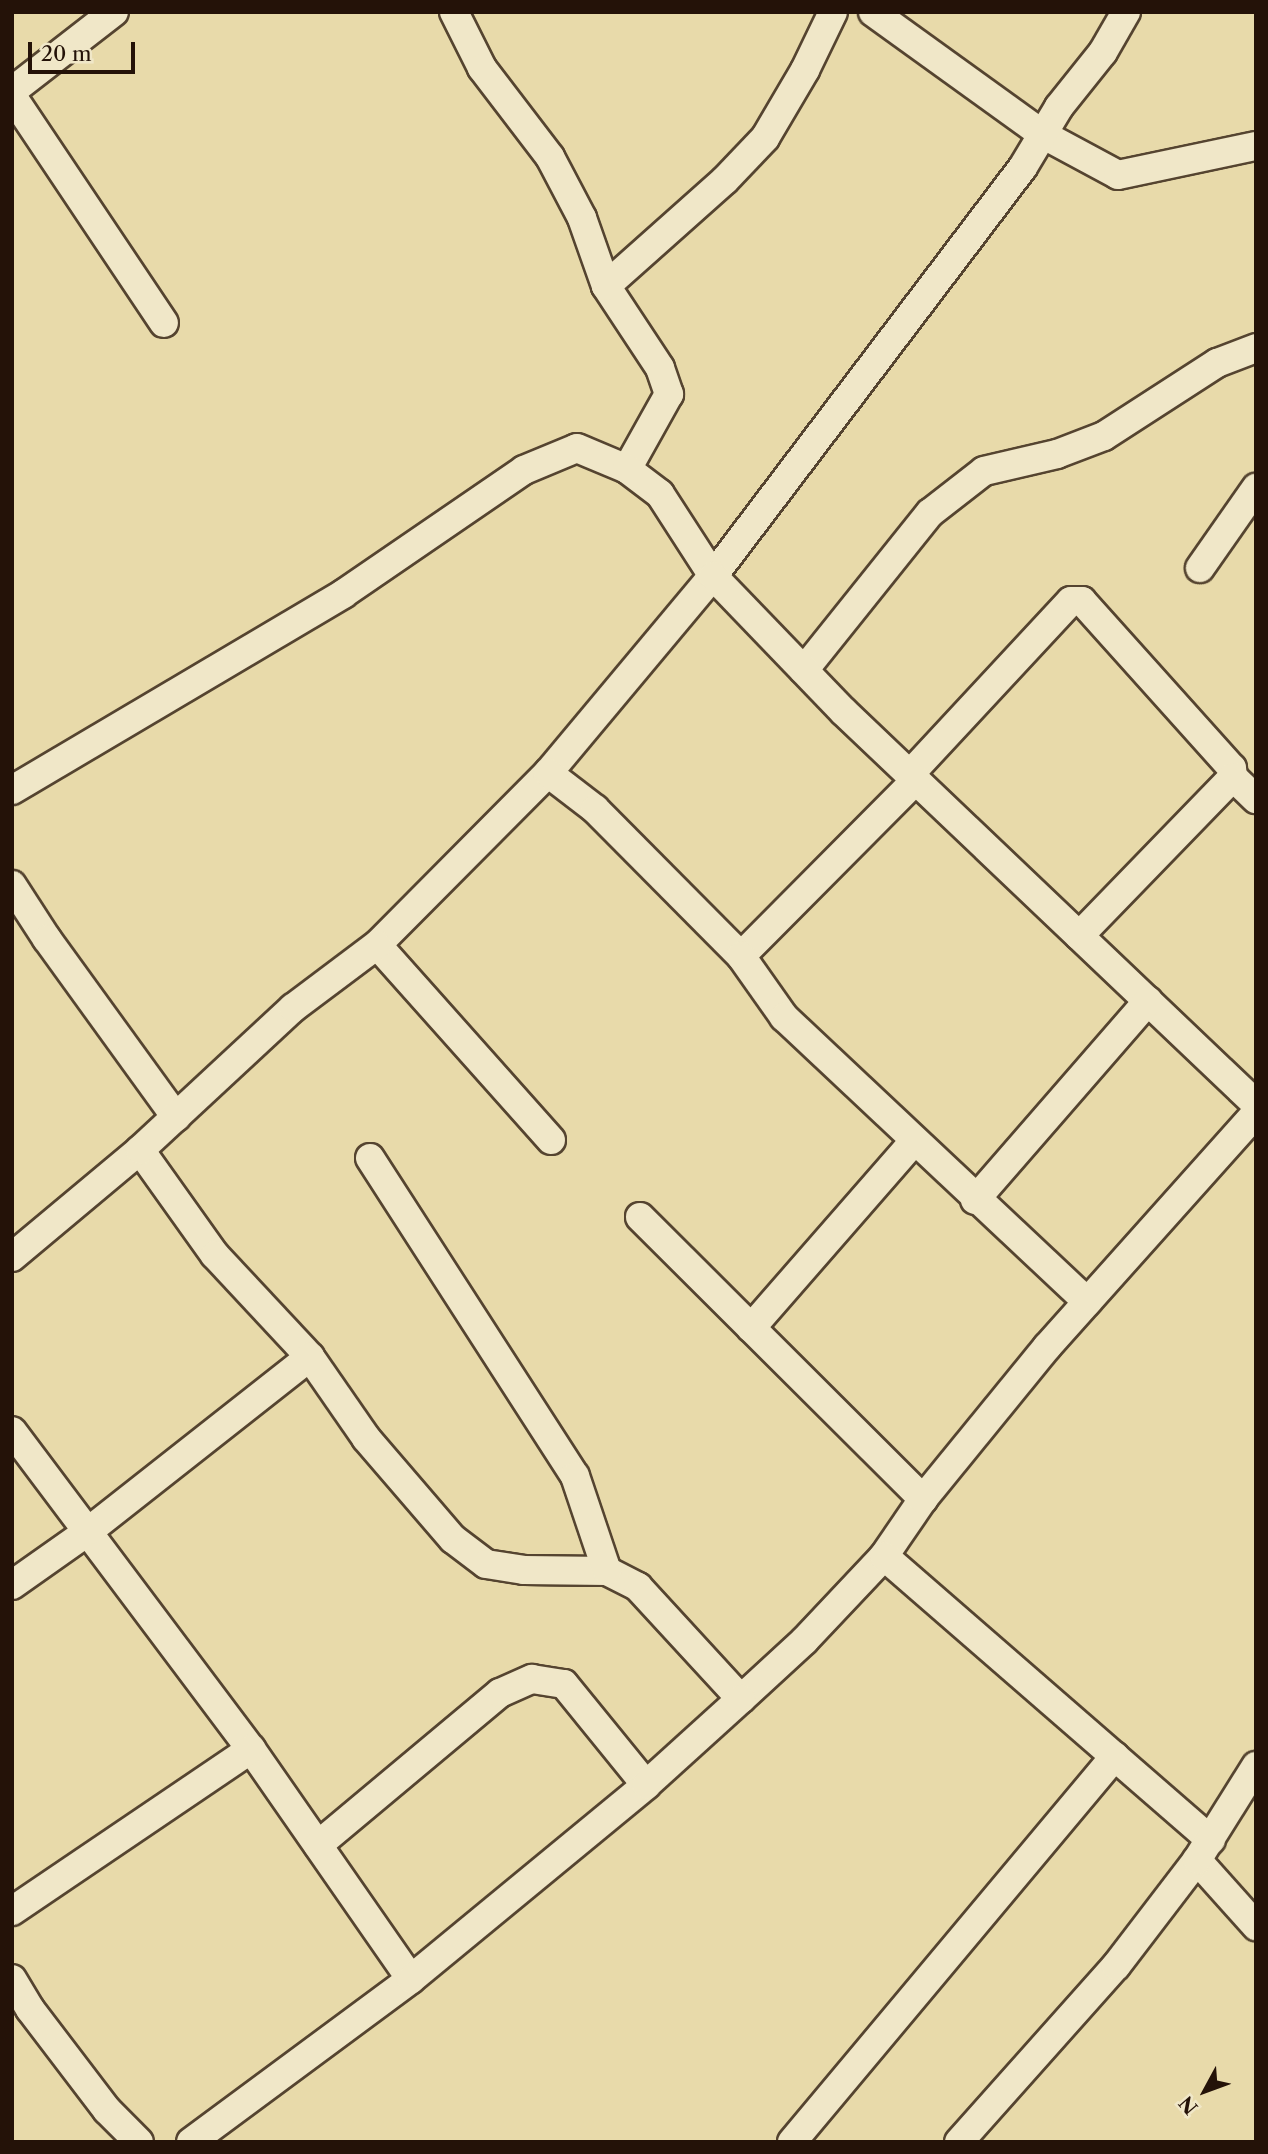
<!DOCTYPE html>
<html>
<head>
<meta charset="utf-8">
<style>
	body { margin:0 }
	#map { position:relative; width:1268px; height:2154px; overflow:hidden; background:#e8daaa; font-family:"Libre Caslon Text",serif }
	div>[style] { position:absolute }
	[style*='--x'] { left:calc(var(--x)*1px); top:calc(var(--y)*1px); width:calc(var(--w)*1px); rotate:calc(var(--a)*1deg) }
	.roads { filter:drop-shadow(2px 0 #554430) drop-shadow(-2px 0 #554430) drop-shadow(0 2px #554430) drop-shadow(0 -2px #554430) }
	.minor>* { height:28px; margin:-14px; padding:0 14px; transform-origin:14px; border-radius:14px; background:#f0e7c8 }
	span { translate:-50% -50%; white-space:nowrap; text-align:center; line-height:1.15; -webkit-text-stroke:5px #f0e7c8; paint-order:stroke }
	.frame { position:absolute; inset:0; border:14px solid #241208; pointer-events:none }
	.north { position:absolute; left:1170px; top:2056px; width:70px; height:70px; -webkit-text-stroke:5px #f0e7c8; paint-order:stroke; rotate:229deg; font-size:19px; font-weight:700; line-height:28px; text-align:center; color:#241208 }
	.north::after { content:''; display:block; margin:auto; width:24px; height:32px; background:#241208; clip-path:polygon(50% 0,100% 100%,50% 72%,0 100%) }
	.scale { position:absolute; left:28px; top:42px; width:107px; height:32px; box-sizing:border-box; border:4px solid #241208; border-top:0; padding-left:9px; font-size:21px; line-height:24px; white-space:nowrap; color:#241208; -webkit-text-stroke:5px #f0e7c8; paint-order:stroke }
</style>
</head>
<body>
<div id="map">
	<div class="roads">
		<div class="minor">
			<i style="--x:454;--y:12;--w:63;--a:63.4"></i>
			<i style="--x:482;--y:68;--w:112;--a:52.6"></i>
			<i style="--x:550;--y:157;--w:69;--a:62.3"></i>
			<i style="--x:582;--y:218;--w:72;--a:70.6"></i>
			<i style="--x:606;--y:286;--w:98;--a:56.6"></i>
			<i style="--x:660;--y:368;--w:28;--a:71"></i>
			<i style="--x:669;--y:394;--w:86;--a:119.2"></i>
			<i style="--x:873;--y:12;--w:208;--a:35.8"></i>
			<i style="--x:1042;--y:134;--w:86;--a:28.3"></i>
			<i style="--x:1118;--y:175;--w:141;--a:-11.9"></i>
			<i style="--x:12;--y:91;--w:129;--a:-37.8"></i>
			<i style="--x:12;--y:96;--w:273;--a:56.2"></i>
			<i style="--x:606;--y:286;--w:159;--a:-41.7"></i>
			<i style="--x:725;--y:180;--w:58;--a:-46.4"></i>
			<i style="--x:765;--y:138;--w:79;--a:-59.5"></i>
			<i style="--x:805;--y:70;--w:64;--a:-64.2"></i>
			<i style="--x:1200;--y:568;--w:98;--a:-55"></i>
			<i style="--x:804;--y:670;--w:201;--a:-51.3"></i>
			<i style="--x:930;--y:513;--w:68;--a:-37.9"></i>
			<i style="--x:984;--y:471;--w:75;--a:-13.1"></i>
			<i style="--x:1057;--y:454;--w:50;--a:-21"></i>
			<i style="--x:1104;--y:436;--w:135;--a:-32.9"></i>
			<i style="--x:1217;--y:363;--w:42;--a:-21"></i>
			<i style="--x:548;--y:773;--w:257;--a:-50.1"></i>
			<i style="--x:713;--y:576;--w:513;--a:-52.84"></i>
			<i style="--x:1023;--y:167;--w:70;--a:-59"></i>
			<i style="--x:1059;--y:107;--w:70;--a:-51.3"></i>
			<i style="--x:1103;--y:52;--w:46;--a:-60.1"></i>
			<i style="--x:910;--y:774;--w:236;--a:-47.1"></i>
			<i style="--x:1071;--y:601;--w:11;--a:0"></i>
			<i style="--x:1082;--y:601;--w:224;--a:48.1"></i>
			<i style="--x:1232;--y:768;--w:9;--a:84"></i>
			<i style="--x:1233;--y:777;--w:221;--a:134.1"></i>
			<i style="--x:1233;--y:777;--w:32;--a:44"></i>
			<i style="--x:12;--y:790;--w:385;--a:-30.6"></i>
			<i style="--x:343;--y:594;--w:219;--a:-34.4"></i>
			<i style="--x:524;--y:470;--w:57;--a:-22.5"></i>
			<i style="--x:577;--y:448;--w:54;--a:22.8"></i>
			<i style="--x:627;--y:469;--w:41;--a:37.1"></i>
			<i style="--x:660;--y:494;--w:98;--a:57.1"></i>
			<i style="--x:713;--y:576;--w:187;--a:46.1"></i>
			<i style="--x:843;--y:711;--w:570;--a:43.58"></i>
			<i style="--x:12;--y:885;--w:64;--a:57.1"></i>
			<i style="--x:47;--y:939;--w:220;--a:54.1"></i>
			<i style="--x:741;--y:956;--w:248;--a:-45.2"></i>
			<i style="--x:551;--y:1140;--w:261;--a:-131.7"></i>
			<i style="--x:377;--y:945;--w:243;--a:-45.2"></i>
			<i style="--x:548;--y:773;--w:59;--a:37.5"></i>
			<i style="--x:595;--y:809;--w:207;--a:45.2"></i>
			<i style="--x:741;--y:956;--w:75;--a:54.8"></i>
			<i style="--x:784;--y:1017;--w:416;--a:43.2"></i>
			<i style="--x:140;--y:1150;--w:129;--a:54.5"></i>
			<i style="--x:215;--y:1255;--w:139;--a:47"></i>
			<i style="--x:310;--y:1357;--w:98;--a:55.3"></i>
			<i style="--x:366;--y:1438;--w:133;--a:49.3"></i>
			<i style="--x:453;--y:1539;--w:41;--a:37.1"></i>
			<i style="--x:486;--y:1564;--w:38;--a:9"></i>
			<i style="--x:524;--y:1570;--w:83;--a:0.7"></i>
			<i style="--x:607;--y:1571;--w:35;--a:27"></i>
			<i style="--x:638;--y:1587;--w:152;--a:47.4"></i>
			<i style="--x:741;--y:1699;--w:86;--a:-42.6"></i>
			<i style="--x:804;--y:1641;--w:117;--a:-46.7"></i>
			<i style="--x:884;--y:1556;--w:69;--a:-55.6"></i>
			<i style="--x:923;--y:1499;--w:196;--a:-50.8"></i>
			<i style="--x:1047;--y:1347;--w:314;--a:-48.2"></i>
			<i style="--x:370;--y:1158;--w:378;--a:57.2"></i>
			<i style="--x:575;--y:1476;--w:100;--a:71.4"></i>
			<i style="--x:975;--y:1200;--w:264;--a:-49"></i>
			<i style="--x:640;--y:1217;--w:400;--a:44.9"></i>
			<i style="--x:12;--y:1257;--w:167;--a:-39.9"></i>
			<i style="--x:140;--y:1150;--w:209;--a:-42.9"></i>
			<i style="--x:293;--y:1008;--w:105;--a:-36.9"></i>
			<i style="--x:751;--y:1328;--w:248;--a:-48.9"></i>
			<i style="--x:12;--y:1431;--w:398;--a:53.1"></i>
			<i style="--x:251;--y:1749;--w:280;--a:55.2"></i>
			<i style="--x:884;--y:1556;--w:433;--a:41"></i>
			<i style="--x:12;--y:1585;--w:95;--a:-35.2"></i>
			<i style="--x:90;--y:1530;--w:280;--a:-38.2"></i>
			<i style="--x:318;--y:1845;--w:237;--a:-39.9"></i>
			<i style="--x:500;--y:1693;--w:35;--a:-24"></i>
			<i style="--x:532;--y:1679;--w:32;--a:9"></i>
			<i style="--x:564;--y:1684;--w:130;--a:50.9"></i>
			<i style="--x:1197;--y:1860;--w:89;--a:48.2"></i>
			<i style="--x:12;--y:1911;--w:289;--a:-34.1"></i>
			<i style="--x:12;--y:1979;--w:35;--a:59"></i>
			<i style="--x:30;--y:2009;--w:127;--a:52.7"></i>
			<i style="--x:107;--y:2110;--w:45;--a:45"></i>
			<i style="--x:191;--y:2142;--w:274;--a:-36.5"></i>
			<i style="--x:411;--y:1979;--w:305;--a:-39.5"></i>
			<i style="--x:646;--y:1785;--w:128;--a:-42.2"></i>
			<i style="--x:792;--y:2142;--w:503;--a:-50.08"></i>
			<i style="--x:959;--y:2142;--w:236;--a:-48.3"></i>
			<i style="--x:1116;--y:1966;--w:133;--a:-52.6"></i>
			<i style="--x:1197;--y:1860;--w:111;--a:-57.9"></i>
		</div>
	</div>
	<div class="frame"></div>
	<div class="north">N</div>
	<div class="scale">20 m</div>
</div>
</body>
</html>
